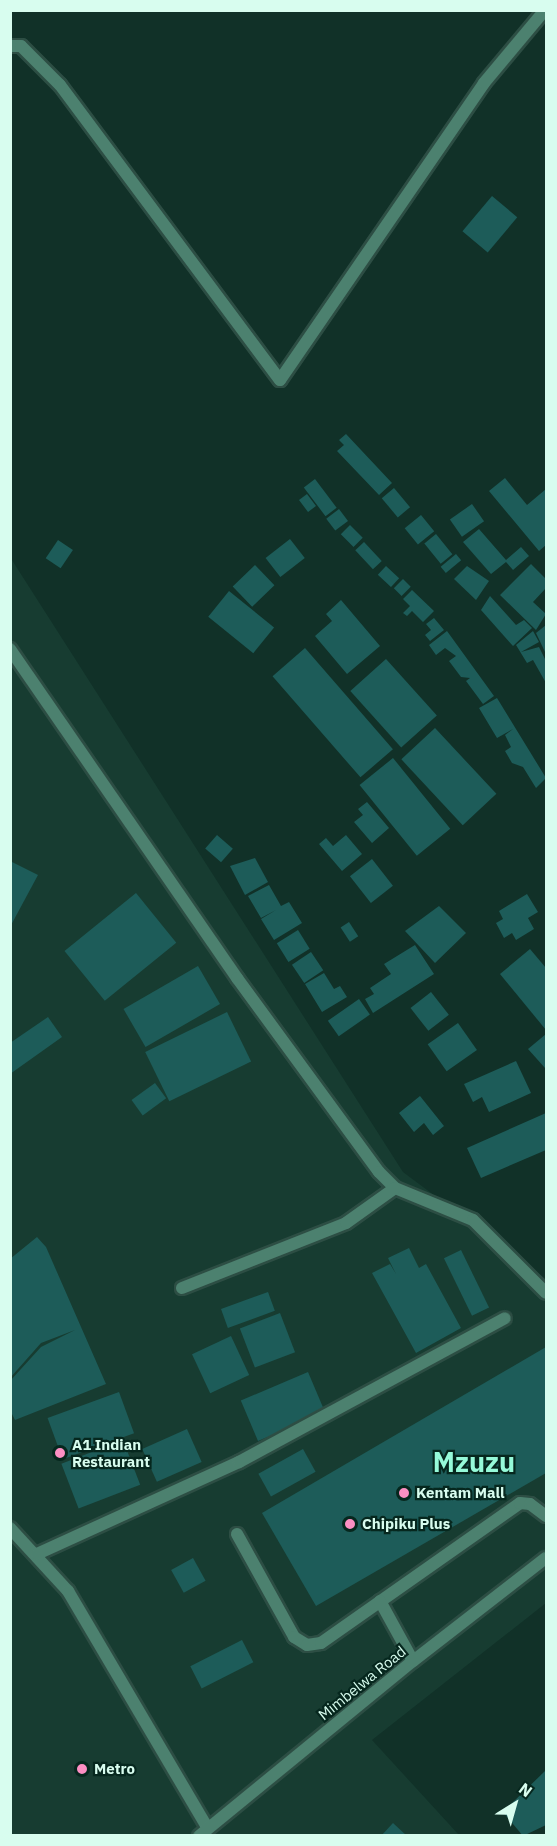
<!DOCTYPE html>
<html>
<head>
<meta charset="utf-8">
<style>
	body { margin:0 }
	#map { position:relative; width:557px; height:1846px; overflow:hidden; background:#113128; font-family:"IBM Plex Sans",sans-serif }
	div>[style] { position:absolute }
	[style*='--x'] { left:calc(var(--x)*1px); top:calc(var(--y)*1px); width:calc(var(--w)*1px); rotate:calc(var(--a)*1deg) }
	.built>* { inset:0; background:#173c31 }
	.building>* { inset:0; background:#1d5c59; transform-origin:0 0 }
	.roads { filter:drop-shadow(2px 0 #2d4e44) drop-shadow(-2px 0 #2d4e44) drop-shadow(0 2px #2d4e44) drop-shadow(0 -2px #2d4e44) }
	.service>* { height:12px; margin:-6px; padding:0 6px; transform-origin:6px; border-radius:6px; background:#4c816f }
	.minor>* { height:12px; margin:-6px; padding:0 6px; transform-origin:6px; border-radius:6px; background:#4c816f }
	.dots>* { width:16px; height:16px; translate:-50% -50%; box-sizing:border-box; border:3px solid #06271e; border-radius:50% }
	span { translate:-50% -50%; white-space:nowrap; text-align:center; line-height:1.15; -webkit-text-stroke:4.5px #06271e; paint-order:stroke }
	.poi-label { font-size:15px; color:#d8fdef; font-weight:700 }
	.left { translate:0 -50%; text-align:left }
	.street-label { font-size:15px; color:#d8fdef }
	.town-label { font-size:27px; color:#96fad9; font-weight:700 }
	.frame { position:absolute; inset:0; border:12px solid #d8fdef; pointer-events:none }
	.north { position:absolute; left:485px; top:1774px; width:60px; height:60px; -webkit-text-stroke:4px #06271e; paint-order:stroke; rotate:37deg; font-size:16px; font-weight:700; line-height:24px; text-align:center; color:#d8fdef }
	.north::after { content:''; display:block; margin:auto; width:21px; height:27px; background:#d8fdef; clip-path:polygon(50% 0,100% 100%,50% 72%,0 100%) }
</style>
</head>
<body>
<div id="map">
	<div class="built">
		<i style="clip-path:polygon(10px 557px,403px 1172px,546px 1279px,546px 1603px,372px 1740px,459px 1835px,11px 1835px)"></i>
	</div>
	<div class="building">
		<i style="left:492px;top:196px;width:33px;height:46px;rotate:40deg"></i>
		<i style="clip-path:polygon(346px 434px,392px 483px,379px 495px,337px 451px,344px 445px,339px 440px)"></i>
		<i style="clip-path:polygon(505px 478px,527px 505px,546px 489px,546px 545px,539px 551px,489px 491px)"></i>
		<i style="left:315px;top:479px;width:36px;height:14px;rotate:53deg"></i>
		<i style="left:394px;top:488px;width:25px;height:16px;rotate:50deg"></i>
		<i style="left:307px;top:494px;width:15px;height:10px;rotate:53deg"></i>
		<i style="left:472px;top:504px;width:21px;height:27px;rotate:55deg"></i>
		<i style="left:339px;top:509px;width:15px;height:16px;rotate:53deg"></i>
		<i style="left:421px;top:515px;width:21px;height:21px;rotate:51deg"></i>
		<i style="left:350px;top:525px;width:18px;height:13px;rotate:45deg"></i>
		<i style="clip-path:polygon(479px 529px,506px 560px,521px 547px,529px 556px,513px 570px,506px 562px,491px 574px,463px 542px)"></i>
		<i style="left:436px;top:534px;width:26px;height:15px;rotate:51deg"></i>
		<i style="left:290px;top:539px;width:24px;height:31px;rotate:52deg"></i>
		<i style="left:58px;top:540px;width:18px;height:22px;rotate:34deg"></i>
		<i style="left:364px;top:542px;width:26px;height:12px;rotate:47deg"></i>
		<i style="left:456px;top:554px;width:8px;height:20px;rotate:50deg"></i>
		<i style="clip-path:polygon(531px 564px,546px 579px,546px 588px,533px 602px,546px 614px,536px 630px,500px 595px)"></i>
		<i style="left:255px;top:565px;width:28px;height:31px;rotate:46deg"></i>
		<i style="left:386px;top:566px;width:18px;height:12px;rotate:43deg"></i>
		<i style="clip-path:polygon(467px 566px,489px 581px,476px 600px,454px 579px)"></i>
		<i style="left:403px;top:579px;width:11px;height:13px;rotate:45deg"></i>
		<i style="clip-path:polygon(412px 590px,434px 611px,423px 622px,412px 611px,407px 616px,403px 613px,410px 606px,403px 599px)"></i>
		<i style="left:229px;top:591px;width:58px;height:33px;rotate:39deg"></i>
		<i style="clip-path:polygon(490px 596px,516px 625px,524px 620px,532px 628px,513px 646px,481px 610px)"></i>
		<i style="clip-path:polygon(341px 600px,380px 646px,347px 674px,315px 636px,332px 621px,326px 614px)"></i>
		<i style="clip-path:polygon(434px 618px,444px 630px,430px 641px,425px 635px,431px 630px,426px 624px)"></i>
		<i style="clip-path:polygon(546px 625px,546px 654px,536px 633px)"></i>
		<i style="clip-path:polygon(447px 631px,494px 696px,483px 704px,466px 681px,470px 678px,461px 677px,449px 661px,456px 656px,445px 648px,436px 655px,429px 645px)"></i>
		<i style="clip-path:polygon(533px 631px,539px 642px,521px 652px,539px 647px,546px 661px,546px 683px,533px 660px,527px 663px,516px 645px)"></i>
		<i style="left:305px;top:648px;width:134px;height:43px;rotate:49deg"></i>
		<i style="left:386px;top:659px;width:76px;height:48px;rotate:48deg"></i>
		<i style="clip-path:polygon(497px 698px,546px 778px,536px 788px,523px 767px,512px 763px,505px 751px,511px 747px,505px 735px,513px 729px,497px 738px,479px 708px)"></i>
		<i style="left:435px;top:728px;width:90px;height:46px;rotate:47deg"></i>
		<i style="left:393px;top:758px;width:91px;height:43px;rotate:51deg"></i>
		<i style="clip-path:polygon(367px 802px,389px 828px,372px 843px,354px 822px,363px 815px,358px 809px)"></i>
		<i style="left:217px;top:835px;width:21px;height:18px;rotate:41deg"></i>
		<i style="clip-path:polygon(346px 835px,362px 854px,342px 871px,319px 844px,326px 838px,333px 846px)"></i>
		<i style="clip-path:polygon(255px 858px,268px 882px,245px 895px,230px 866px)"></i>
		<i style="left:372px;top:859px;width:34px;height:28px;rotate:52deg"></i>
		<i style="clip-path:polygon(10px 861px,38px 875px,10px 927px)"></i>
		<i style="clip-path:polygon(269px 885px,281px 906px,289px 902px,302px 923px,274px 940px,261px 919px,276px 910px,261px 918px,248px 896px)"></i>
		<i style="left:136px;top:893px;width:64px;height:92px;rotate:51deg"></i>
		<i style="clip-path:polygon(527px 894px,538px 912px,528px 918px,534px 929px,516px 940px,512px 933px,504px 938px,496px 923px,503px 919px,499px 911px)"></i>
		<i style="clip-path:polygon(439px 906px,466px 933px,435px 963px,405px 931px)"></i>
		<i style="left:349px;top:922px;width:17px;height:10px;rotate:57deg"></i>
		<i style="left:298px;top:930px;width:22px;height:25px;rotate:58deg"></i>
		<i style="clip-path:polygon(415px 945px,434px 974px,373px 1013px,365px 999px,374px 994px,370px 988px,391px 974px,384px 964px)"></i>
		<i style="clip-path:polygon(530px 949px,546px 968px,546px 1030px,500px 974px)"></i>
		<i style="left:311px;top:952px;width:22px;height:23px;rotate:56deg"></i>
		<i style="left:198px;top:966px;width:44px;height:86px;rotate:60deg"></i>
		<i style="clip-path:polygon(324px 973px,334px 989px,340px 986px,347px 997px,322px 1012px,305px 984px)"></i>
		<i style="left:431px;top:992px;width:29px;height:26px;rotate:52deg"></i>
		<i style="left:359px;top:999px;width:19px;height:38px;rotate:55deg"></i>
		<i style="left:227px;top:1012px;width:55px;height:91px;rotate:64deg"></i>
		<i style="clip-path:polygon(48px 1017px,62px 1037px,10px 1074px,10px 1043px)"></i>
		<i style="left:458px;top:1023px;width:33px;height:37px;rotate:55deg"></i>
		<i style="clip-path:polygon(546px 1034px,546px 1067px,545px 1068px,528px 1049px)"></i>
		<i style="clip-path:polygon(516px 1061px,531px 1093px,489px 1112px,482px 1097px,473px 1102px,464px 1084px)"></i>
		<i style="left:155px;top:1083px;width:19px;height:29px;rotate:54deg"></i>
		<i style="clip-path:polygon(420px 1096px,444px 1126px,433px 1135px,424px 1123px,414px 1132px,399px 1113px)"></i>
		<i style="clip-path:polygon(546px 1113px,546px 1150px,481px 1178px,467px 1148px)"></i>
		<i style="clip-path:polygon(37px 1237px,46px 1247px,106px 1384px,15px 1420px,10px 1410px,10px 1381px,41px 1347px,75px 1330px,41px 1343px,10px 1378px,10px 1259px)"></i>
		<i style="clip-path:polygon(409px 1248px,419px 1268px,426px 1264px,461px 1328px,416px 1353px,372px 1273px,390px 1264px,396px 1274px,388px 1258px)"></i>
		<i style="left:461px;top:1250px;width:64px;height:19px;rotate:64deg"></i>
		<i style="left:268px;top:1292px;width:20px;height:50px;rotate:70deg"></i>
		<i style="left:280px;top:1313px;width:42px;height:43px;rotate:69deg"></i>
		<i style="left:231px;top:1336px;width:43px;height:43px;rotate:65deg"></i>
		<i style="clip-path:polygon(546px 1347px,546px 1473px,316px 1606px,262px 1513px)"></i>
		<i style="left:308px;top:1372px;width:44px;height:73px;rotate:67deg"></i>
		<i style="left:119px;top:1392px;width:44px;height:76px;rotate:70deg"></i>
		<i style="left:187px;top:1429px;width:36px;height:49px;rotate:66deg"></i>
		<i style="left:123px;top:1440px;width:48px;height:66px;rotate:69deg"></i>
		<i style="left:303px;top:1449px;width:26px;height:51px;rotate:61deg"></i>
		<i style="left:193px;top:1558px;width:26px;height:25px;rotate:61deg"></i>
		<i style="left:242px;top:1640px;width:25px;height:58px;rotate:63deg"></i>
		<i style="clip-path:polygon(546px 1770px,546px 1825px,523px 1836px,503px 1812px)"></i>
		<i style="clip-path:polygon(393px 1823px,407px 1836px,381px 1836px)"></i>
	</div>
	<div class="roads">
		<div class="service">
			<i style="--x:10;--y:649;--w:400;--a:55.4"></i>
			<i style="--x:237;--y:978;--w:240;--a:53.8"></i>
			<i style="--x:379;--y:1172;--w:23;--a:45"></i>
			<i style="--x:395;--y:1188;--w:84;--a:22.3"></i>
			<i style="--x:473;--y:1220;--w:103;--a:45"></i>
			<i style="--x:182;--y:1288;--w:176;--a:-21.6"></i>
			<i style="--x:346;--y:1223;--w:60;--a:-35.5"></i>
			<i style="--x:10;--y:1528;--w:86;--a:47.4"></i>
			<i style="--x:68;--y:1591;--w:274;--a:59.5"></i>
			<i style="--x:237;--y:1534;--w:118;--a:61"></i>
			<i style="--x:294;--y:1637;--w:15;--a:32"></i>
			<i style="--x:307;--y:1645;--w:14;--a:-8"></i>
			<i style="--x:321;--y:1643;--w:243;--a:-35.1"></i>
			<i style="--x:520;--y:1503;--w:10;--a:6"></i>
			<i style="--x:530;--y:1504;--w:20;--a:37"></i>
			<i style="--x:37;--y:1554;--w:222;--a:-24.5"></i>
			<i style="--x:239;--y:1462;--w:302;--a:-28.4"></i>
			<i style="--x:380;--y:1601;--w:68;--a:61.2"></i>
		</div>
		<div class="minor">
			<i style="--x:10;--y:46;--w:11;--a:0"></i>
			<i style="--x:21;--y:46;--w:55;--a:45"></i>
			<i style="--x:60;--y:85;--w:368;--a:53.3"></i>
			<i style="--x:280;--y:380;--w:360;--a:-55.5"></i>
			<i style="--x:484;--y:83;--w:95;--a:-50.1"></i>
			<i style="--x:199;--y:1836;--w:276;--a:-39.3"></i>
			<i style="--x:413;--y:1661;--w:168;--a:-37.8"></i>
		</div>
	</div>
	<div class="dots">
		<i style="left:60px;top:1453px;background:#fc8fc3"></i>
		<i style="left:404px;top:1493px;background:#fc8fc3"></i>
		<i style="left:350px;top:1524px;background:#fc8fc3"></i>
		<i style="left:82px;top:1769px;background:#fc8fc3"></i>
	</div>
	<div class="poi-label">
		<span class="left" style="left:72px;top:1453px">A1 Indian<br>Restaurant</span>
		<span class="left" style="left:416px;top:1493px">Kentam Mall</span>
		<span class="left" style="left:362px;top:1524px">Chipiku Plus</span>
		<span class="left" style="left:94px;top:1769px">Metro</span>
	</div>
	<div class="street-label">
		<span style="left:362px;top:1683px;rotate:-39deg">Mimbelwa Road</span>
	</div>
	<div class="town-label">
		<span style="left:474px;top:1462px">Mzuzu</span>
	</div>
	<div class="frame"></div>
	<div class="north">N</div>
</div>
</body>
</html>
